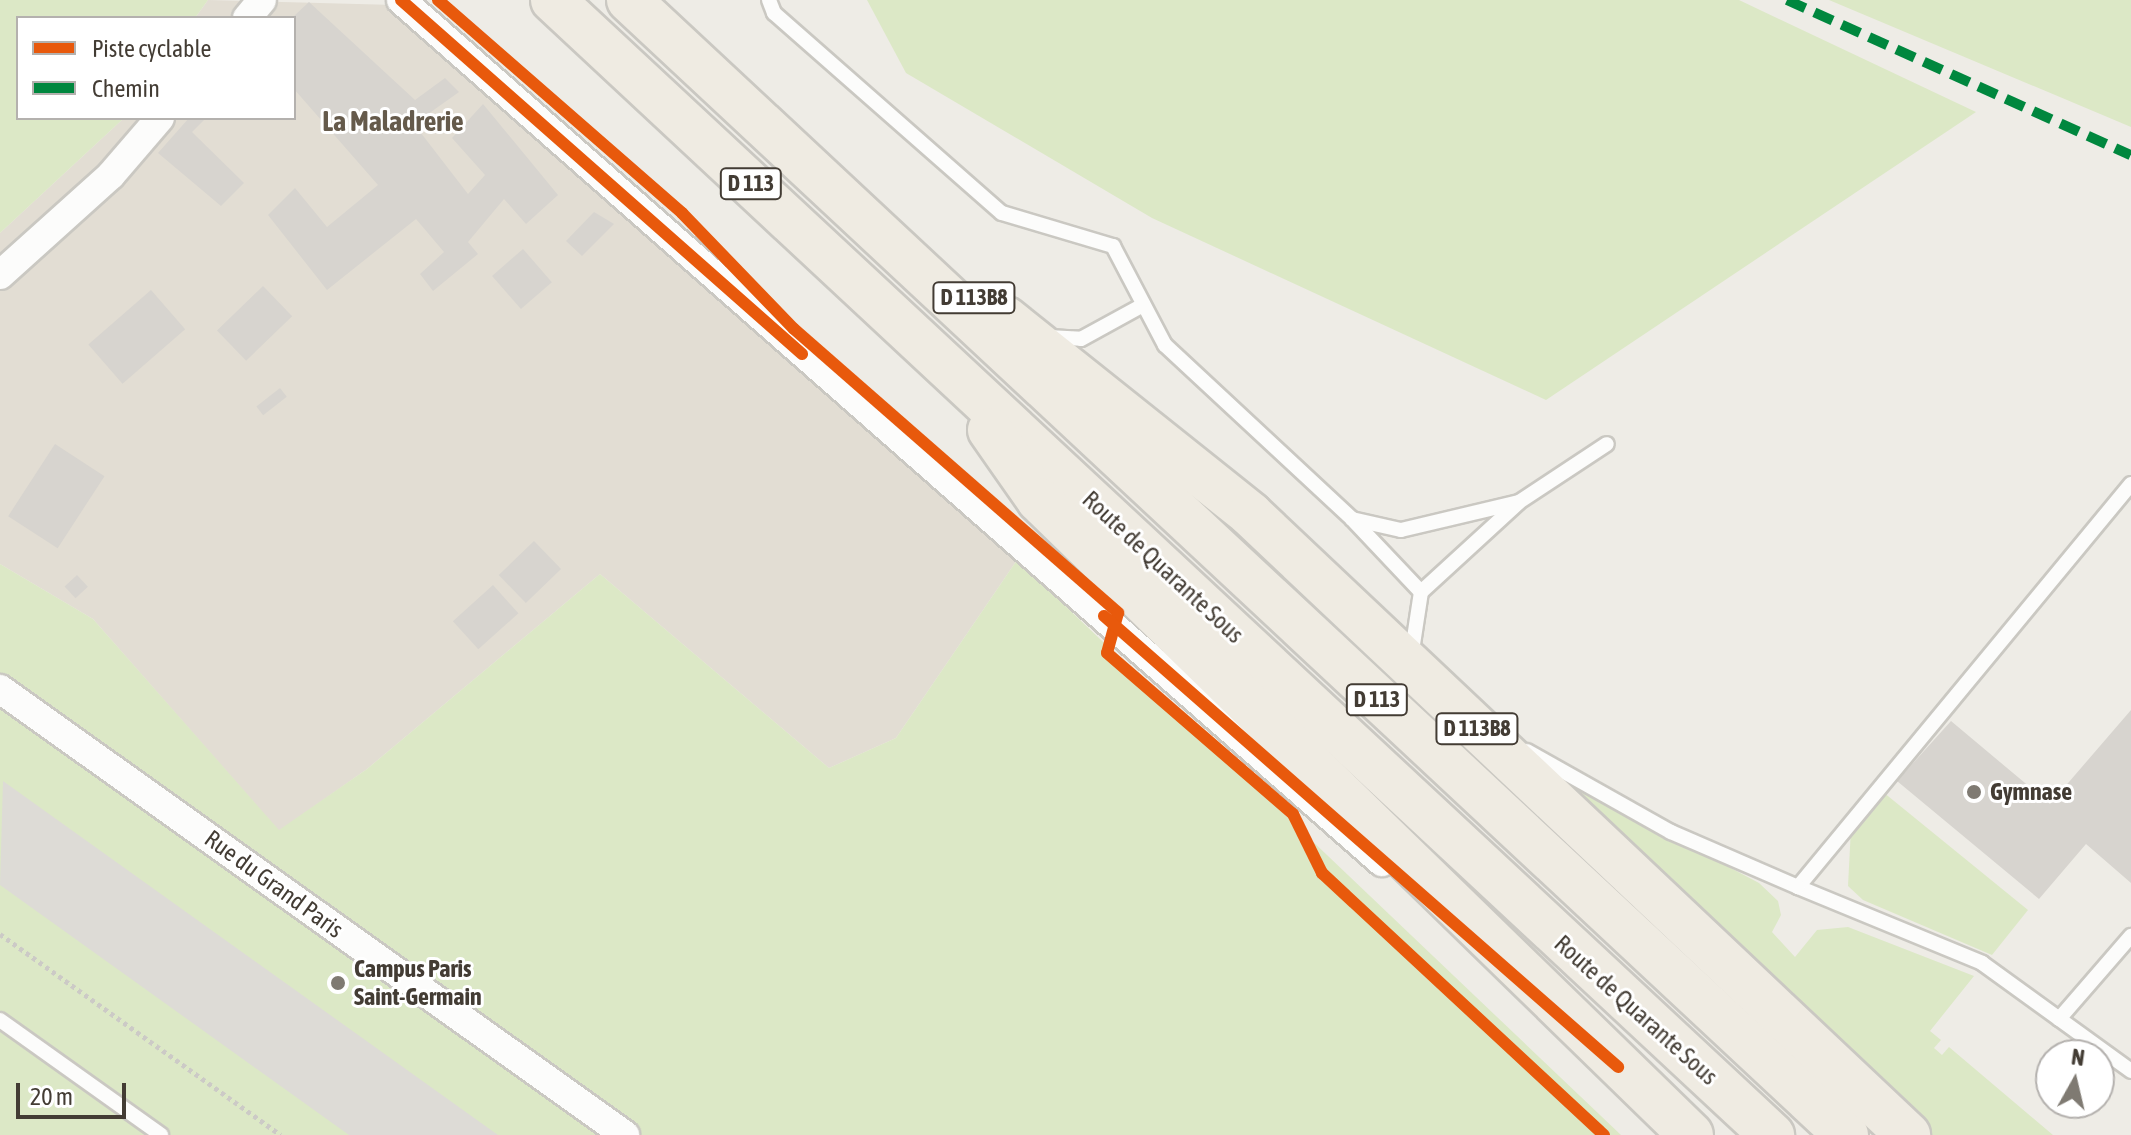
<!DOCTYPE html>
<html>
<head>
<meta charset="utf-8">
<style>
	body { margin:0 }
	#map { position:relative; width:2131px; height:1135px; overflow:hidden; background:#eeece6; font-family:"Asap Condensed",sans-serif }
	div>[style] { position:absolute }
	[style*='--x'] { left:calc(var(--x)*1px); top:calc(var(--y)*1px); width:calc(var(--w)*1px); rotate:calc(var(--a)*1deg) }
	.residential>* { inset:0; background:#e2ddd3 }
	.green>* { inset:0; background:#dce8c6 }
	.parking>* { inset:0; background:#dddbd6 }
	.building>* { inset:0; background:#d7d4cf; transform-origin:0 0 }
	.path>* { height:5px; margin-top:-2.5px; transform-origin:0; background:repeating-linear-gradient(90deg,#cccac6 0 4px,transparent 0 8px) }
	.roads { filter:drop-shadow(2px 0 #cac8c2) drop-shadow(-2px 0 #cac8c2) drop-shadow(0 2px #cac8c2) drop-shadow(0 -2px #cac8c2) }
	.service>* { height:14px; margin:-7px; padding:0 7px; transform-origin:7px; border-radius:7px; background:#fcfcfb }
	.minor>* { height:28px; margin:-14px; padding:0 14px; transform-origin:14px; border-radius:14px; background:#fcfcfb }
	.primary>* { height:44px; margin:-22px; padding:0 22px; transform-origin:22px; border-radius:22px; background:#efebe2 }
	.quiet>* { height:10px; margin-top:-5px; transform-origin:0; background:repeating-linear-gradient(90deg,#00873e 0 20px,transparent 0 30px) }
	.cycleway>* { height:12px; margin:-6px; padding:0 6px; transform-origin:6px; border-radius:6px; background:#e8590c }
	.dots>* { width:22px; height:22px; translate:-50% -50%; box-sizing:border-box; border:4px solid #fff; border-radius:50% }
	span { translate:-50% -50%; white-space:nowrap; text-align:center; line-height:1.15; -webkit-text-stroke:6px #fff; paint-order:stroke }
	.shield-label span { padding:2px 6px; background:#fff; border:2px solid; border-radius:6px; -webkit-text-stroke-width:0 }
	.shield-label { font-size:22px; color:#433c34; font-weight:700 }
	.street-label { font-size:24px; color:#433c34 }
	.poi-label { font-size:24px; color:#433c34; font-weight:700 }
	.left { translate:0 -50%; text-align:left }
	.quarter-label { font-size:28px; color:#655a4b; font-weight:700 }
	.legend { position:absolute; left:16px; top:16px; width:280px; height:104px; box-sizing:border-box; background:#fff; border:2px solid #b4b1ae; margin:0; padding:10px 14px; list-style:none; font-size:24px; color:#433c34 }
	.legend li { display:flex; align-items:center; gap:16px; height:40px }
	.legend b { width:40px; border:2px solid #b4b1ae }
	.north { position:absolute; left:2035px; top:1039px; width:80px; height:80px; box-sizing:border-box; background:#fff; border:2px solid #b4b1ae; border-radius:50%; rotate:8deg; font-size:22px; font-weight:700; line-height:32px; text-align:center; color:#433c34 }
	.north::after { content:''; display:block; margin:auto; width:28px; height:36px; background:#7f7a72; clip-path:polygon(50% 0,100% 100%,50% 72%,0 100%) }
	.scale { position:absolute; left:16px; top:1083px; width:110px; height:36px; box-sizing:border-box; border:4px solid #433c34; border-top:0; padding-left:10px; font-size:24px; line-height:28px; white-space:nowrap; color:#433c34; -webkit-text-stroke:6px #fff; paint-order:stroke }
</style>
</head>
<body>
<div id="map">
	<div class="residential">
		<i style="clip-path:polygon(208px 0,395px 5px,1017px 560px,896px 738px,829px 768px,600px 574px,367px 769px,279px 831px,93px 619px,0 564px,0 233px,124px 118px,294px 118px,294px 18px,195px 18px)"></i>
	</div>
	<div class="green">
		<i style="clip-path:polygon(0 0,208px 0,195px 18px,18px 18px,18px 118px,124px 118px,0 233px)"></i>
		<i style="clip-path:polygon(867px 0,1739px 0,1976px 112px,1546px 400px,1152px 218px,906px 73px)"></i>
		<i style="clip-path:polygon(1829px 0,2131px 0,2131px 127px)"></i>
		<i style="clip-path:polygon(1017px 560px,1621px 1135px,0 1135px,0 564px,93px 619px,279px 830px,367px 769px,600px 574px,829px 768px,896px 738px)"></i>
		<i style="clip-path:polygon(1545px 770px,1759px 883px,1778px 901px,1781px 915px,1772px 932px,1795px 957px,1817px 930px,1848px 927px,1974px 976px,1930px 1031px,1941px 1040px,1934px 1048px,1942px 1055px,1949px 1047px,2053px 1135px,1928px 1135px)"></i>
		<i style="clip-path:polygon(1883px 792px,2028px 910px,1992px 955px,1863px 900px,1848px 886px,1851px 828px)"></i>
	</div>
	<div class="parking">
		<i style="clip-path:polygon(3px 781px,498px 1135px,349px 1135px,0 885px)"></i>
	</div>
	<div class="building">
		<i style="clip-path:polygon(309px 2px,415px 100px,445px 78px,459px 92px,414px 124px,468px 194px,485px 175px,452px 138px,483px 104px,558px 195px,526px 224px,504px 199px,468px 242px,478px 254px,433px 291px,420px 274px,444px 252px,416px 219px,327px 290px,268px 215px,295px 188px,327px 227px,378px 185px,294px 89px,294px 16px)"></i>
		<i style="clip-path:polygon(189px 118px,206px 118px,192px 132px,244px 183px,221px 206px,158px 153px)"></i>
		<i style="clip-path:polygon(594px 212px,614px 224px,582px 256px,566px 241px)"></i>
		<i style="left:523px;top:249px;width:44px;height:41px;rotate:49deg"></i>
		<i style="left:263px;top:286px;width:42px;height:64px;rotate:46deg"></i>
		<i style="left:151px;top:290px;width:52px;height:83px;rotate:49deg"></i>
		<i style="left:280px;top:388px;width:11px;height:30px;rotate:52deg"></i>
		<i style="left:55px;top:444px;width:59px;height:86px;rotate:33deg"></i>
		<i style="left:534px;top:541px;width:39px;height:49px;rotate:46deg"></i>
		<i style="left:77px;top:575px;width:16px;height:17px;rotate:47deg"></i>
		<i style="left:493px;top:585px;width:38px;height:54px;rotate:48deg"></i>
		<i style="clip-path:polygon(2131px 710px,2131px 883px,2086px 844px,2039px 899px,1897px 781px,1951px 721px,2050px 804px)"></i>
	</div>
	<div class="path">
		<i style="--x:0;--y:934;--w:345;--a:35.6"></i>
	</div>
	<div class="roads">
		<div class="service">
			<i style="--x:769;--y:0;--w:14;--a:69"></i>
			<i style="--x:774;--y:13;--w:303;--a:41.3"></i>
			<i style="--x:1002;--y:213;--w:116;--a:16.6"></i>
			<i style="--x:1113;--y:246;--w:112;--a:62.3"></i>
			<i style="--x:1165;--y:345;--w:255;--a:42.9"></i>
			<i style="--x:1352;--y:519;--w:50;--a:12.7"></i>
			<i style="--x:1401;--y:530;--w:121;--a:-13.3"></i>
			<i style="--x:1519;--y:502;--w:105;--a:-33.4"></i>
			<i style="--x:1048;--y:337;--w:33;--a:3"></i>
			<i style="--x:1081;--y:339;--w:71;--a:-28.7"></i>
			<i style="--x:2131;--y:484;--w:523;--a:129.57"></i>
			<i style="--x:1798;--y:887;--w:199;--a:22.4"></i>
			<i style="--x:1982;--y:963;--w:184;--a:35.9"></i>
			<i style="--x:1352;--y:519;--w:100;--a:46.6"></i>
			<i style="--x:1421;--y:592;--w:66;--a:98.7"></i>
			<i style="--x:1421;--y:592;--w:132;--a:-42.5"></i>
			<i style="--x:1527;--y:751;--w:165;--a:29.4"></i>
			<i style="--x:1671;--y:832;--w:138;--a:23.4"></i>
			<i style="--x:2059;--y:1019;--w:110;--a:-49.1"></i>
			<i style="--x:0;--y:1020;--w:198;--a:35.5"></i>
		</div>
		<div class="minor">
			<i style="--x:401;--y:0;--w:1306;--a:41.31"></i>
			<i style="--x:247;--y:18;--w:23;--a:-50"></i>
			<i style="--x:0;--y:275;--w:149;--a:-42"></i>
			<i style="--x:111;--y:175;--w:75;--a:-49.3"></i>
			<i style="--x:0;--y:689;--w:768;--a:35.51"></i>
		</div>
		<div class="primary">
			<i style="--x:553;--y:0;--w:1666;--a:42.96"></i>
			<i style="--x:629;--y:0;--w:1664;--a:43"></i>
			<i style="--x:1006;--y:319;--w:312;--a:38.6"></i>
			<i style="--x:1250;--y:514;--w:905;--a:43.34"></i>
			<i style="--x:990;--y:430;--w:85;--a:55"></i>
			<i style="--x:1039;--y:500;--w:910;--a:44.24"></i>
		</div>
	</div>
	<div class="quiet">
		<i style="--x:1787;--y:0;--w:377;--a:24.3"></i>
	</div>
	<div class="cycleway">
		<i style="--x:401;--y:0;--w:535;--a:41.44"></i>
		<i style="--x:438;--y:0;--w:324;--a:41.1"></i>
		<i style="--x:682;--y:213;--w:161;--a:46"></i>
		<i style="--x:794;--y:329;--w:431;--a:41.2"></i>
		<i style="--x:1118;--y:613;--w:41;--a:105.4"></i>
		<i style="--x:1107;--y:653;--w:246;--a:40.9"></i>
		<i style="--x:1293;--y:814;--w:66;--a:63.8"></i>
		<i style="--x:1322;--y:873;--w:385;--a:42.9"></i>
		<i style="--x:1104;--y:616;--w:684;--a:41.26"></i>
	</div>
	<div class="dots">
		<i style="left:1974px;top:792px;background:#7f7a72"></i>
		<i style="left:338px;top:983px;background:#7f7a72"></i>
	</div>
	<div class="shield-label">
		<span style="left:751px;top:184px">D 113</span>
		<span style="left:974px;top:298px">D 113B8</span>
		<span style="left:1377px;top:700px">D 113</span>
		<span style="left:1477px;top:729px">D 113B8</span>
	</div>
	<div class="street-label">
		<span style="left:1163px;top:567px;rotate:43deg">Route de Quarante Sous</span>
		<span style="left:274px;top:884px;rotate:36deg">Rue du Grand Paris</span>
		<span style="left:1636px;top:1010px;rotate:42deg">Route de Quarante Sous</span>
	</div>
	<div class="poi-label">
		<span class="left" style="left:1990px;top:792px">Gymnase</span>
		<span class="left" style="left:354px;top:983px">Campus Paris<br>Saint-Germain</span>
	</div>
	<div class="quarter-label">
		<span style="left:393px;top:121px">La Maladrerie</span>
	</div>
	<ul class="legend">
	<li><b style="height:10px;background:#e8590c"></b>Piste cyclable</li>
	<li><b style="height:10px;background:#00873e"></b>Chemin</li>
	</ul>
	<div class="north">N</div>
	<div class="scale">20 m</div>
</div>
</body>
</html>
